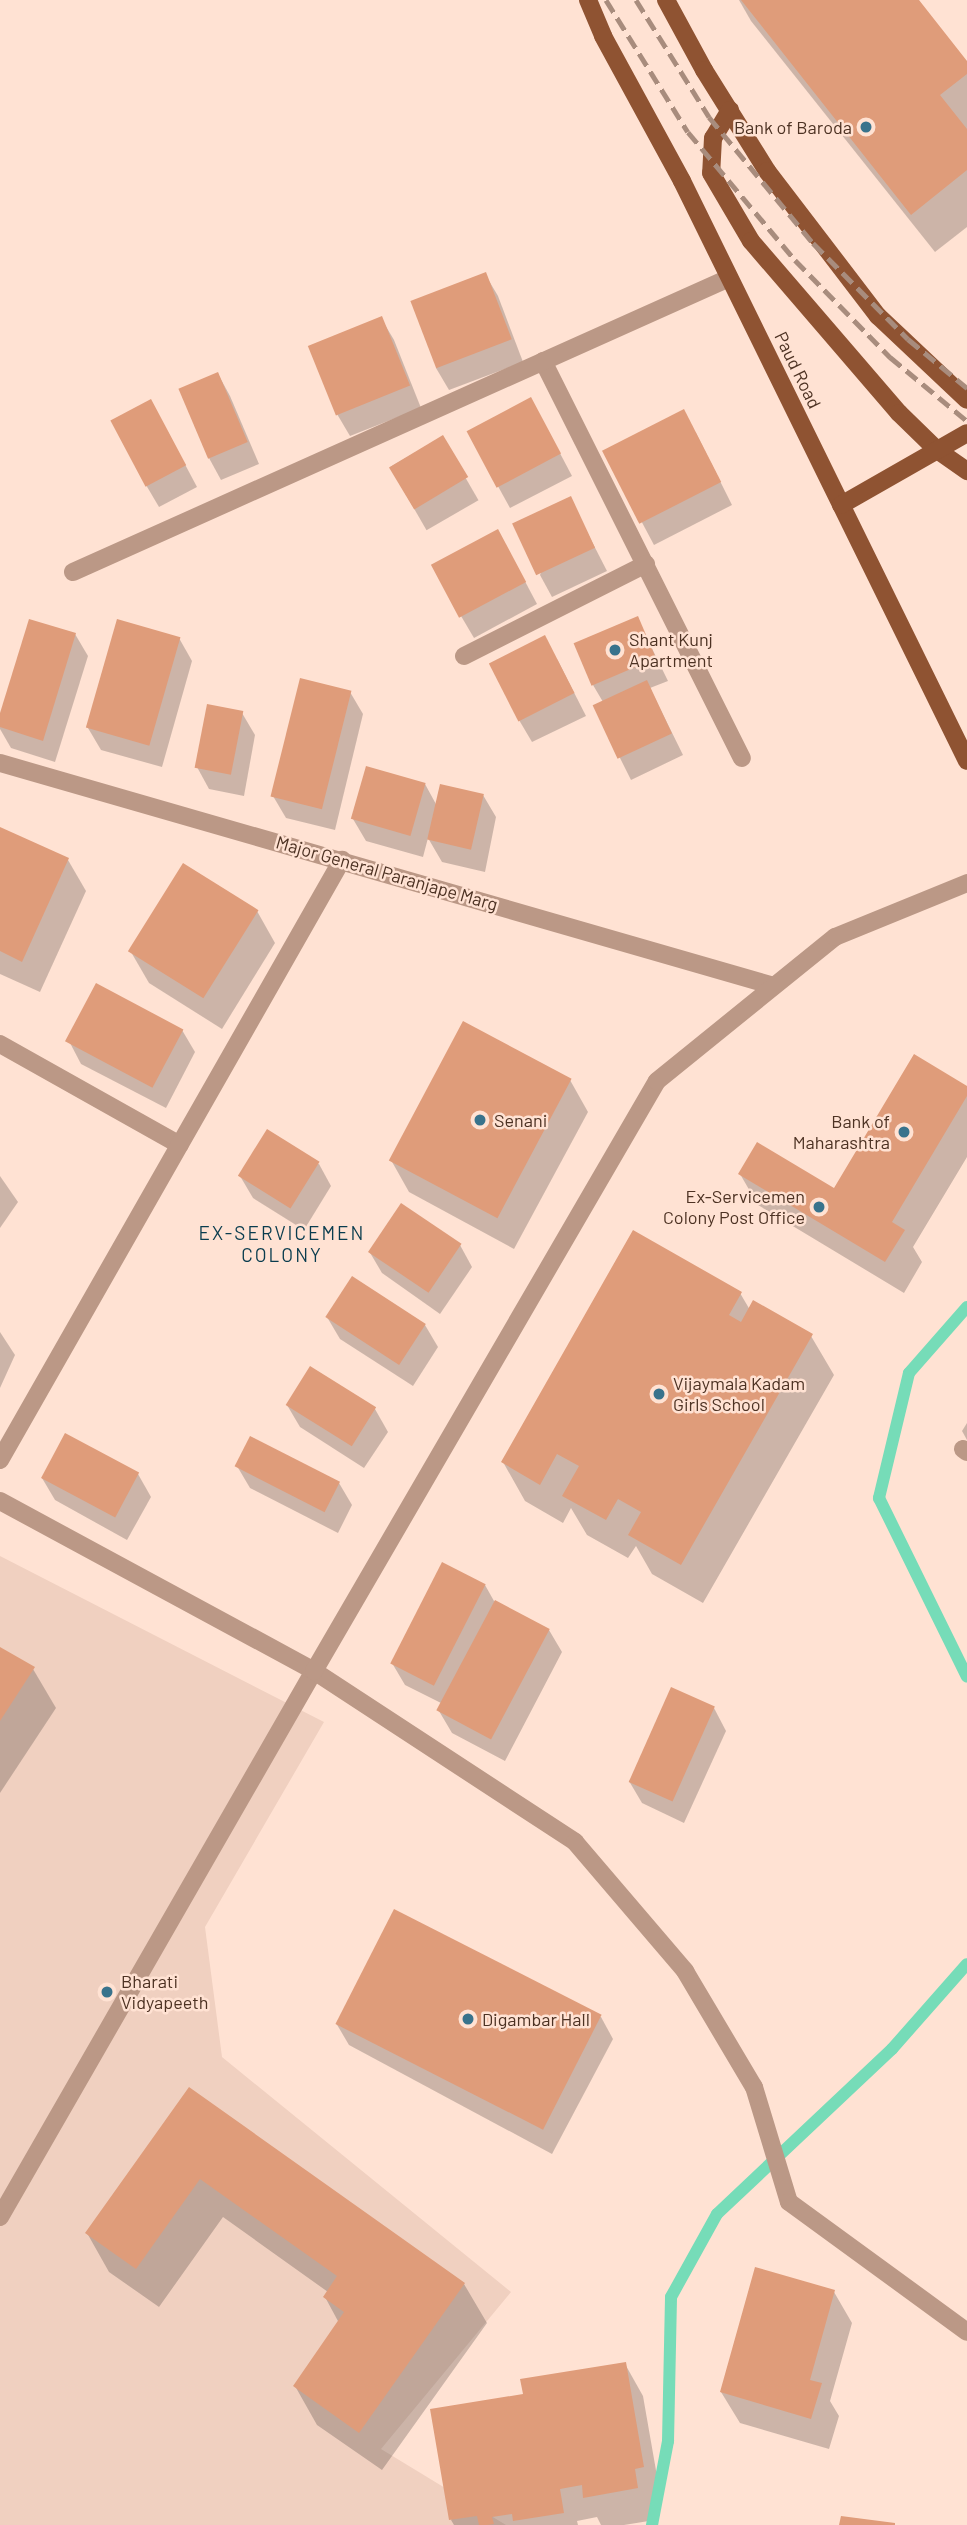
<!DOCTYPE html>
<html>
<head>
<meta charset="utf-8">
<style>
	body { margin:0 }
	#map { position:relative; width:967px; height:2525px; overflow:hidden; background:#ffe2d3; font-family:Barlow,sans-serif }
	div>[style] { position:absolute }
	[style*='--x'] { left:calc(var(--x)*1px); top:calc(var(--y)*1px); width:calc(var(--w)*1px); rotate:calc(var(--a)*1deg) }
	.built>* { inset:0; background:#f0d0c0 }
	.shadow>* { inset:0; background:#0003; transform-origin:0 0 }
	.stream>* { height:12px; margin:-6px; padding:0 6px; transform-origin:6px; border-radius:6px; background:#76dcb8 }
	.building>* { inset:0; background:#df9c7a; transform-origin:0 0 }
	.lane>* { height:18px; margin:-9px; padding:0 9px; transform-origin:9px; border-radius:9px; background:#bb9886 }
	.street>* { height:18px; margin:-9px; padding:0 9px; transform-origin:9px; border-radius:9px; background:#bb9886 }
	.primary>* { height:18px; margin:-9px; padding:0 9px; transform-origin:9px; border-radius:9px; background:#8f5332 }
	.rail>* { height:5px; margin-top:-2.5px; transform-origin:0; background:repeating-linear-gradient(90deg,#a88c7d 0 14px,transparent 0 21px) }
	.dots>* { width:19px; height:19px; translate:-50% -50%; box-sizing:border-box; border:4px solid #ffe2d3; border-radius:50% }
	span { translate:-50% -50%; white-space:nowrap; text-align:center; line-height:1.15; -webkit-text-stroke:5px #ffe2d3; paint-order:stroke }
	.poi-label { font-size:18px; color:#4d3223 }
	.right { translate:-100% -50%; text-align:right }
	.left { translate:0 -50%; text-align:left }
	.street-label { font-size:18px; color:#4d3223 }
	.neighbourhood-label { font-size:19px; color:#093c4e; letter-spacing:2px }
</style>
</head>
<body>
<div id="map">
	<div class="built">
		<i style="clip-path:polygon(0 1556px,324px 1722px,205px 1927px,222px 2057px,511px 2292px,381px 2449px,506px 2525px,0 2525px)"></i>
	</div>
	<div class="shadow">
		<i style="clip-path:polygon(739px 0,916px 0,967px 64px,967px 227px,935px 252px,751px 21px)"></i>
		<i style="clip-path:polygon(485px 274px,498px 296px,523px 362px,449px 390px,436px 368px)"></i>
		<i style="clip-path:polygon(381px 318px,394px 340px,421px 408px,350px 436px,337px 414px)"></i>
		<i style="clip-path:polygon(218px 374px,230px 396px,259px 464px,221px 480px,209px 458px)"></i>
		<i style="clip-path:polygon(543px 421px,572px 476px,510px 508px,468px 432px)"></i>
		<i style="clip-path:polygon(163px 423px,197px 487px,159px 507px,146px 485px)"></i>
		<i style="clip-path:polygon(696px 433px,732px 505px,654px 545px,604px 451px)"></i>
		<i style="left:442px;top:437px;width:73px;height:60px;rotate:60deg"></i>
		<i style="clip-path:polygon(570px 499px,607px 571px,552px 597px,540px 575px)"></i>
		<i style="clip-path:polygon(510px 553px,537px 604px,474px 638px,461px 616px)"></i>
		<i style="clip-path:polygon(637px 618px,668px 681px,650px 688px,683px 755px,631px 780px,594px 706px,603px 702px,593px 685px)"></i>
		<i style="clip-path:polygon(75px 634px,88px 656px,55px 762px,11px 748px,0 729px,0 719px)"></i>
		<i style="clip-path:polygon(179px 638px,192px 661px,162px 767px,101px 750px,88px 728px)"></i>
		<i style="clip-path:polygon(557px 659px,586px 716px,532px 742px,519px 720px)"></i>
		<i style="clip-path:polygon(350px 692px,363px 714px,335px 830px,286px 818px,273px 796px)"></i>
		<i style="clip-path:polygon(242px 713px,255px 735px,244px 796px,209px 789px,197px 767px)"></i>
		<i style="clip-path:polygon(425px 784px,437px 806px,483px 795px,496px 817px,485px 872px,442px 862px,428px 838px,423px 857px,366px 841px,353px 819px)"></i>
		<i style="clip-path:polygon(0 829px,68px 860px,86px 891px,40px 992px,0 974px)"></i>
		<i style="clip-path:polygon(257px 911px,275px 943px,222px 1029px,149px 983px,131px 952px)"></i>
		<i style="clip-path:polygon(182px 1030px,195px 1052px,166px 1108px,81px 1064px,69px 1041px)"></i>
		<i style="clip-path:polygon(570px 1080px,588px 1112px,514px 1249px,409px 1192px,391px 1160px)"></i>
		<i style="clip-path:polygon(967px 1088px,967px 1157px,913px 1247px,922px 1262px,904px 1293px,758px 1205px,740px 1174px,835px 1190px)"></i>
		<i style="clip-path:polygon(319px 1164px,331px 1186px,304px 1230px,253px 1198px,240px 1176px)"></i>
		<i style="clip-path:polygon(0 1176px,18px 1202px,0 1228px)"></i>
		<i style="clip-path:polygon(460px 1245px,472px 1267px,440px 1314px,382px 1273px,369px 1251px)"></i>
		<i style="clip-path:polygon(740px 1293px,750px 1310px,811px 1336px,834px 1375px,703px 1603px,652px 1574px,636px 1546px,628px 1558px,587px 1535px,571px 1508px,563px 1523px,525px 1501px,503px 1462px)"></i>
		<i style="clip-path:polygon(327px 1317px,425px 1325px,438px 1347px,413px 1386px,340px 1339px)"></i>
		<i style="clip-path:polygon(0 1332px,15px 1355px,0 1388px)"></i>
		<i style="clip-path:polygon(287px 1405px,375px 1409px,388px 1432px,364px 1468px,300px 1427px)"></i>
		<i style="clip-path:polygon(967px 1423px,967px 1440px,962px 1431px)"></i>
		<i style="clip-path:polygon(237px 1466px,339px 1483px,352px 1505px,338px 1533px,250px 1488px)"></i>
		<i style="clip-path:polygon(138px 1474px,151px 1497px,127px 1540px,55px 1500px,42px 1478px)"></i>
		<i style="clip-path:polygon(485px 1585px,494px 1601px,549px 1630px,562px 1652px,505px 1761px,452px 1733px,439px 1711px,443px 1704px,405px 1685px,392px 1663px)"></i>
		<i style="clip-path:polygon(0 1649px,33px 1669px,56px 1708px,0 1793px)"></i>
		<i style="clip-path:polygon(714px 1708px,726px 1731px,684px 1823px,642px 1803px,629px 1781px)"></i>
		<i style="clip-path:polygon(601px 2017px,613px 2039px,552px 2154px,349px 2045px,336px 2023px)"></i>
		<i style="clip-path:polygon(189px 2089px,464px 2284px,487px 2323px,382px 2470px,317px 2425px,295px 2386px,339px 2323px,325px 2297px,328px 2292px,223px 2217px,159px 2307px,109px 2272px,87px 2233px)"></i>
		<i style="clip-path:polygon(834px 2292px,852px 2323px,830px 2401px,839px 2416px,829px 2449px,740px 2423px,721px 2392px)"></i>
		<i style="clip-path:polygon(625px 2364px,643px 2396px,661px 2499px,652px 2501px,655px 2520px,624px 2525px,601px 2525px,597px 2517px,577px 2521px,578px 2525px,454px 2525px,451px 2520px,525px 2395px)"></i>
	</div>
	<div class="stream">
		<i style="--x:967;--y:1307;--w:88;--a:131.3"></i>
		<i style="--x:909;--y:1373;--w:129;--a:103.5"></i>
		<i style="--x:879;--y:1498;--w:199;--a:63.8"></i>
		<i style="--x:652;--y:2525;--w:86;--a:-79.2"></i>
		<i style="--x:668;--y:2441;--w:144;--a:-88.8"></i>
		<i style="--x:671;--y:2297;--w:95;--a:-61"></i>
		<i style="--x:717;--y:2214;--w:241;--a:-43.3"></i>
		<i style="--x:892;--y:2049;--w:113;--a:-48.6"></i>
	</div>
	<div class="building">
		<i style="clip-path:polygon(741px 0,919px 0,967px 61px,967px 74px,940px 95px,967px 129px,967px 170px,911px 215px)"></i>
		<i style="left:486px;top:272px;width:72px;height:81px;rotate:69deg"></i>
		<i style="left:382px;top:316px;width:75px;height:80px;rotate:68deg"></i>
		<i style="left:218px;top:372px;width:76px;height:43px;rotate:67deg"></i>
		<i style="left:531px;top:397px;width:64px;height:73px;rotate:62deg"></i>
		<i style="left:151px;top:399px;width:75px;height:46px;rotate:62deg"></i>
		<i style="left:684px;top:409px;width:82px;height:92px;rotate:63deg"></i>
		<i style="left:443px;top:435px;width:49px;height:63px;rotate:59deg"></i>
		<i style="left:571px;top:496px;width:57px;height:65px;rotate:65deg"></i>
		<i style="left:498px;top:529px;width:60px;height:76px;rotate:62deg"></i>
		<i style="left:638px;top:616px;width:46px;height:70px;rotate:67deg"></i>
		<i style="clip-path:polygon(29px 619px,76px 633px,43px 741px,0 727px,0 713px)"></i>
		<i style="left:117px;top:619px;width:66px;height:113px;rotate:16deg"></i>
		<i style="left:545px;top:635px;width:65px;height:63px;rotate:63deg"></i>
		<i style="left:300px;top:678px;width:53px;height:122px;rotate:14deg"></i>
		<i style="left:647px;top:680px;width:59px;height:60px;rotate:65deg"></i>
		<i style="left:207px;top:704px;width:37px;height:65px;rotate:11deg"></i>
		<i style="left:366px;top:766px;width:62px;height:55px;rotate:16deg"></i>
		<i style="left:440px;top:784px;width:45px;height:57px;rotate:13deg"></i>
		<i style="clip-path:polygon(0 827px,69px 858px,22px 962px,0 951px)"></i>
		<i style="left:183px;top:863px;width:89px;height:104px;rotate:32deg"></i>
		<i style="left:96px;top:983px;width:99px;height:66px;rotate:28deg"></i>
		<i style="left:463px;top:1021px;width:123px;height:158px;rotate:28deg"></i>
		<i style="clip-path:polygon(914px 1054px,967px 1086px,967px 1096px,892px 1222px,905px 1230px,885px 1262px,738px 1174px,757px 1142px,834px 1188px)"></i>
		<i style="left:267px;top:1129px;width:62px;height:55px;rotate:32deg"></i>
		<i style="left:401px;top:1203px;width:73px;height:59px;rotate:34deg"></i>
		<i style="clip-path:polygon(633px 1230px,742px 1292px,729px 1315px,741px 1322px,753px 1300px,813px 1334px,681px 1565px,628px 1535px,641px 1512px,618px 1499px,606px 1520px,562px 1496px,579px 1466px,557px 1454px,540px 1485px,501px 1462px)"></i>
		<i style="left:352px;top:1276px;width:88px;height:49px;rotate:33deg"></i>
		<i style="left:310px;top:1366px;width:78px;height:46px;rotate:32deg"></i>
		<i style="left:65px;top:1433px;width:84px;height:51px;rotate:28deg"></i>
		<i style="left:250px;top:1436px;width:101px;height:34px;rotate:27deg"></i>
		<i style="left:442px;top:1562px;width:49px;height:114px;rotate:27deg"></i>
		<i style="left:495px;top:1600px;width:62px;height:125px;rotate:28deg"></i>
		<i style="clip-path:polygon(0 1647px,35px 1667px,0 1721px)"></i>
		<i style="left:671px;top:1687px;width:48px;height:104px;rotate:24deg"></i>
		<i style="left:394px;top:1909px;width:233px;height:129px;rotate:27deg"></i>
		<i style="clip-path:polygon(189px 2087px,465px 2283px,359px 2433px,293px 2386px,344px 2312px,323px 2297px,337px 2276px,200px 2179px,136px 2269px,85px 2233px)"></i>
		<i style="clip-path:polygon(755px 2267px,835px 2290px,810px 2380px,822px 2383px,811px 2419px,720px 2392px)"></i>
		<i style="clip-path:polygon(626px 2362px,644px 2467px,635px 2469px,638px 2488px,583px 2498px,582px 2485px,560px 2489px,564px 2513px,513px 2521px,512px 2514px,492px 2517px,494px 2524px,487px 2525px,479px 2525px,477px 2516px,449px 2520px,430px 2409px,523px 2394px,520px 2379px)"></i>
		<i style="clip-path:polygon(841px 2516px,895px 2523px,895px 2525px,839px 2525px)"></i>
	</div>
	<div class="lane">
		<i style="--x:963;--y:1449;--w:5;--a:37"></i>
		<i style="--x:0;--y:2217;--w:630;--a:-60.1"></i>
	</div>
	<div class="street">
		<i style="--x:543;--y:361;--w:444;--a:63.4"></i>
		<i style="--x:73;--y:572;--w:719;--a:-24.14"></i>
		<i style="--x:464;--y:656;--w:204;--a:-26.8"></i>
		<i style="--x:0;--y:763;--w:805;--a:16.07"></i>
		<i style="--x:0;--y:1044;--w:206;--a:29.3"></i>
		<i style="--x:0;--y:1460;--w:691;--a:-60.32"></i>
		<i style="--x:0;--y:1501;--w:357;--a:28.4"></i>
		<i style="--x:314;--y:1671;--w:312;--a:33.2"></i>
		<i style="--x:575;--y:1842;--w:170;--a:49.5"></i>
		<i style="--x:685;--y:1971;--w:135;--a:59.3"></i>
		<i style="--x:754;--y:2087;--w:120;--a:73.1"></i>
		<i style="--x:789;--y:2202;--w:220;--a:36.1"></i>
		<i style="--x:314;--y:1671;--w:682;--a:-59.83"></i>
		<i style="--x:657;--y:1081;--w:229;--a:-39"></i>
		<i style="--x:835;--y:937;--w:143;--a:-22.2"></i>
	</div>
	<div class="primary">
		<i style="--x:588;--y:0;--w:39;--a:67"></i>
		<i style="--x:603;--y:36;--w:165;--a:61.4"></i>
		<i style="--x:682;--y:181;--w:646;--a:63.83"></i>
		<i style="--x:666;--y:0;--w:80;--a:61.5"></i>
		<i style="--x:704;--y:70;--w:119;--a:58"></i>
		<i style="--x:767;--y:171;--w:183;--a:52.6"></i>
		<i style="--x:878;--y:316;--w:122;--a:43.3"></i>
		<i style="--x:730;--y:110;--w:33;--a:121"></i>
		<i style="--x:713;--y:138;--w:35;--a:93"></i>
		<i style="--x:711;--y:173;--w:79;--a:59.5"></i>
		<i style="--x:751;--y:241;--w:227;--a:49.3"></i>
		<i style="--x:899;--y:413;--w:53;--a:44.2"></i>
		<i style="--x:937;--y:450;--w:37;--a:35"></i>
		<i style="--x:841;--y:505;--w:145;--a:-29.7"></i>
	</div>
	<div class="rail">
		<i style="--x:606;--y:0;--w:155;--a:58.2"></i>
		<i style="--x:688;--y:132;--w:167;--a:50.1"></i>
		<i style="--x:795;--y:260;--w:136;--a:45.6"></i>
		<i style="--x:890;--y:357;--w:100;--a:39.7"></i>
		<i style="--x:636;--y:0;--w:138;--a:58"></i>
		<i style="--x:709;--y:117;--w:163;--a:50.5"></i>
		<i style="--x:813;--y:243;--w:135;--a:45.3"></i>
		<i style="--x:908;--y:339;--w:77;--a:39.7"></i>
	</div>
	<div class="dots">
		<i style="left:866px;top:127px;background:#39738c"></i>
		<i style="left:615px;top:650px;background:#39738c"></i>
		<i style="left:480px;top:1120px;background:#39738c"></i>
		<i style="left:904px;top:1132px;background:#39738c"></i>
		<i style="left:819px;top:1207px;background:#39738c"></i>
		<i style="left:659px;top:1394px;background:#39738c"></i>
		<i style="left:107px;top:1992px;background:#39738c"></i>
		<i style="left:468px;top:2019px;background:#39738c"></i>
	</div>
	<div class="poi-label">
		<span class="right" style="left:852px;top:127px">Bank of Baroda</span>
		<span class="left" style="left:629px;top:650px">Shant Kunj<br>Apartment</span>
		<span class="left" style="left:494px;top:1120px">Senani</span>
		<span class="right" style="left:890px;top:1132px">Bank of<br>Maharashtra</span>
		<span class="right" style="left:805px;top:1207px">Ex-Servicemen<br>Colony Post Office</span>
		<span class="left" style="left:673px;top:1394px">Vijaymala Kadam<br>Girls School</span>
		<span class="left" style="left:121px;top:1992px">Bharati<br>Vidyapeeth</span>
		<span class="left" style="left:482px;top:2019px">Digambar Hall</span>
	</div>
	<div class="street-label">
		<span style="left:798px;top:370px;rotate:64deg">Paud Road</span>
		<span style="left:387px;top:873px;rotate:16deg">Major General Paranjape Marg</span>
	</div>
	<div class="neighbourhood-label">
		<span style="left:282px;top:1244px">EX-SERVICEMEN<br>COLONY</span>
	</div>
</div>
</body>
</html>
